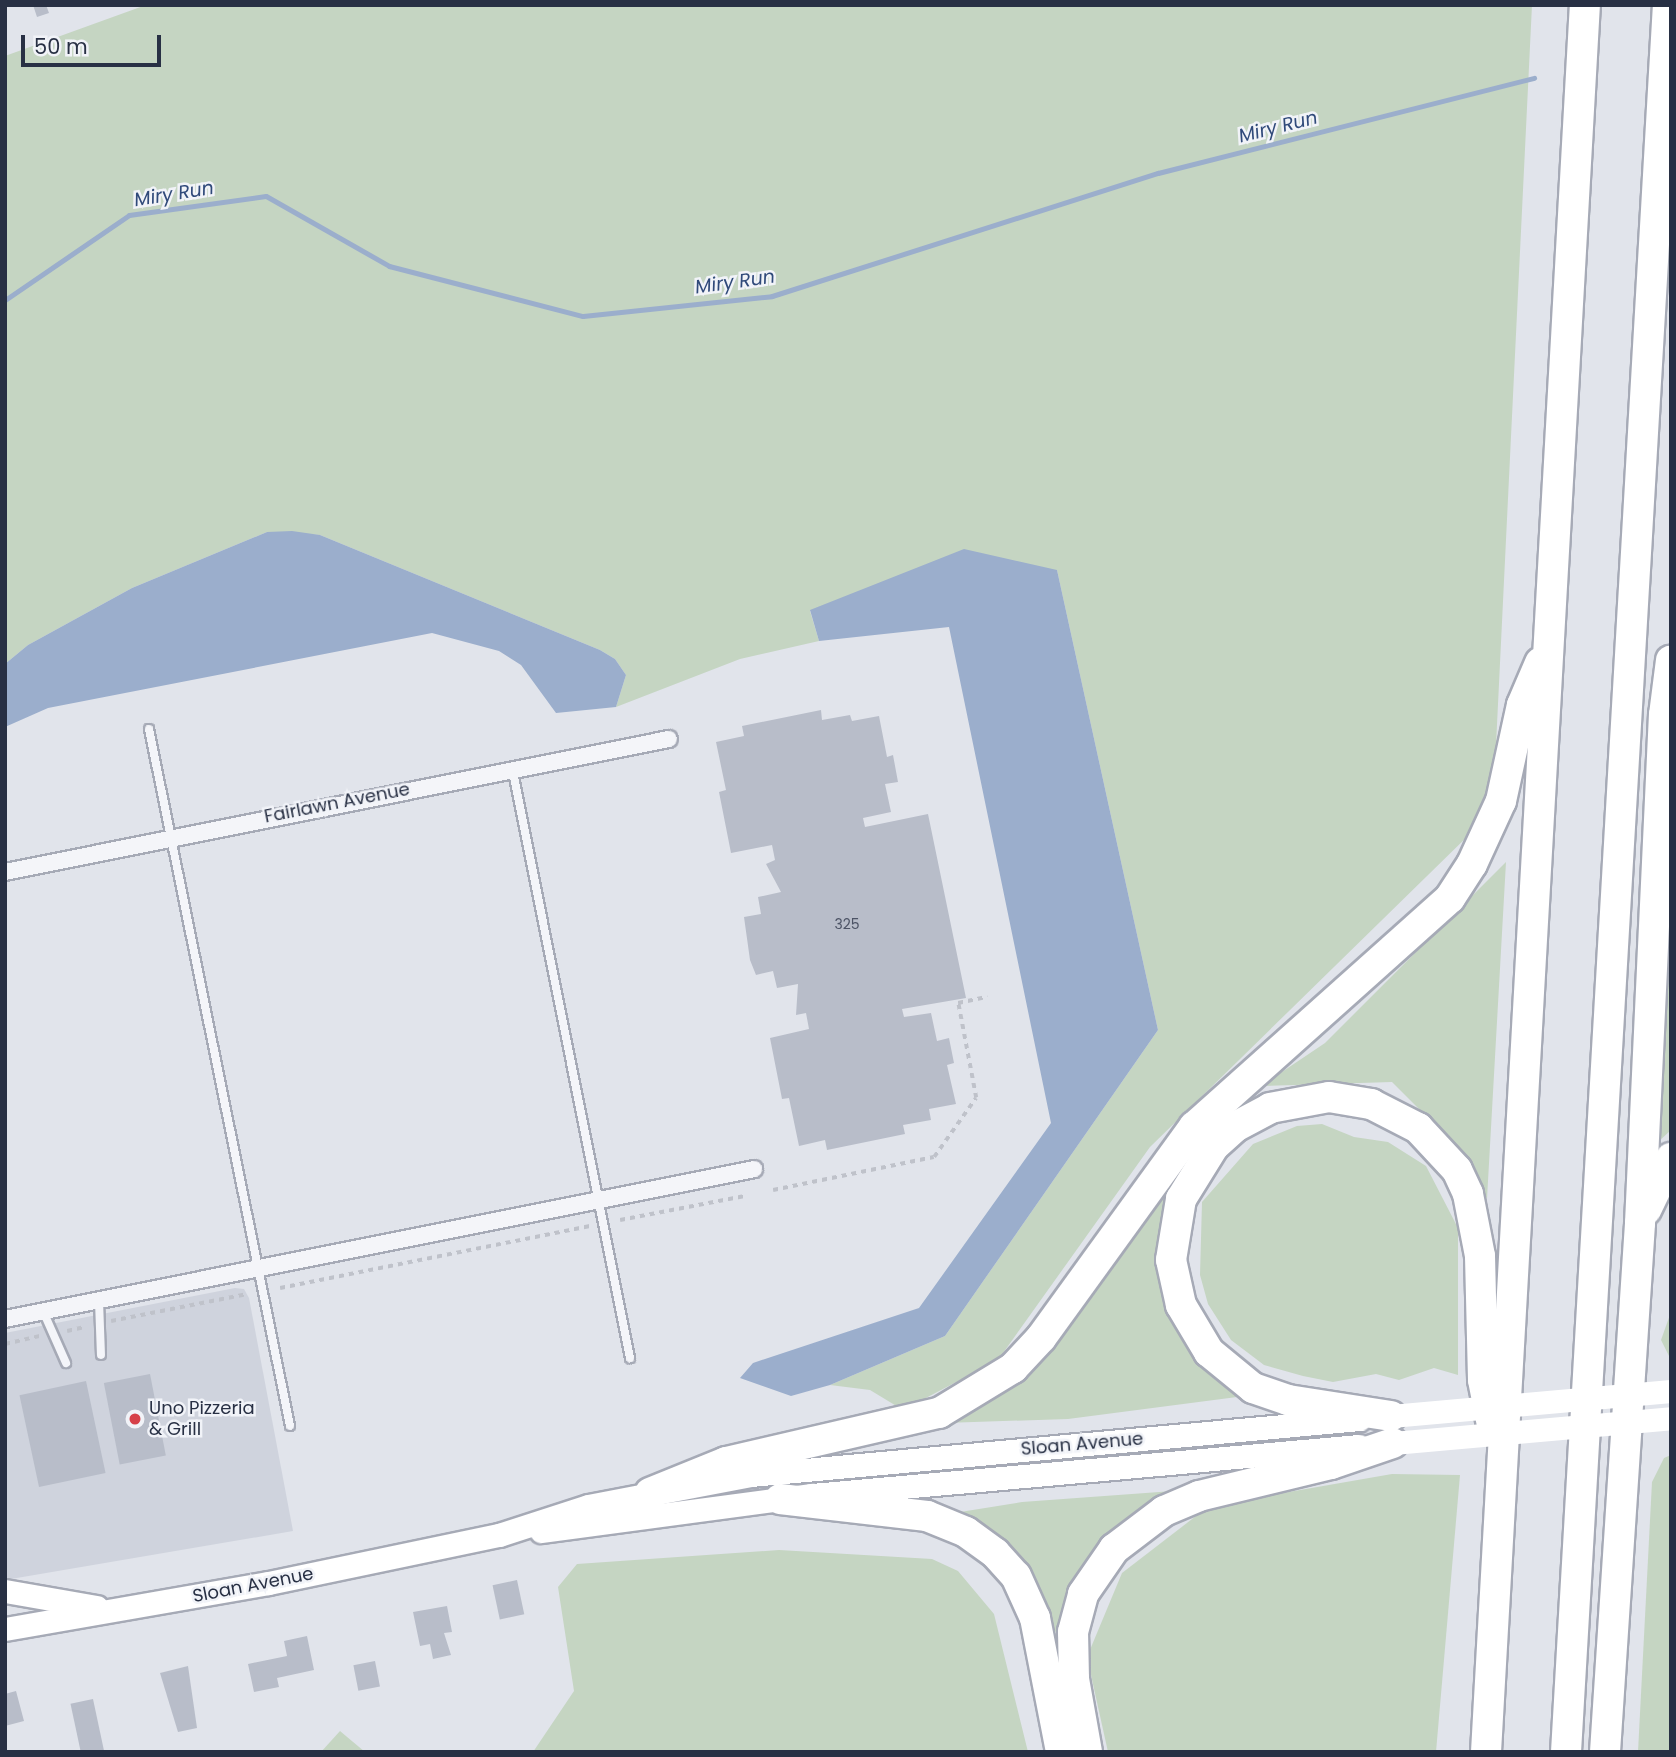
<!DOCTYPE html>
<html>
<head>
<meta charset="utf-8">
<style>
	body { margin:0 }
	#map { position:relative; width:1676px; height:1757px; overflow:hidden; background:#e1e4eb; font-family:Poppins,sans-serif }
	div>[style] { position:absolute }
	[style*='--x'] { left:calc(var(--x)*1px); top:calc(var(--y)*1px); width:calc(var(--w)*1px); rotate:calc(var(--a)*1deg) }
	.built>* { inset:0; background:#cfd3dd }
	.green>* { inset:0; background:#c5d5c2 }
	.water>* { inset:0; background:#9baecc }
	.stream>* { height:5px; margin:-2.5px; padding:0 2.5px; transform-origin:2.5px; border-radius:2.5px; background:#9baecc }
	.building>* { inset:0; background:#b8bdc9; transform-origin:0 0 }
	.path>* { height:3.5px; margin-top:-1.75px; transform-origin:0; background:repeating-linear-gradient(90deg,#bfc2ca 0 5px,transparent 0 10px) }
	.roads { filter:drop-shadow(2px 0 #a6aab6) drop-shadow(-2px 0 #a6aab6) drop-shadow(0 2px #a6aab6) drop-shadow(0 -2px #a6aab6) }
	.service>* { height:8px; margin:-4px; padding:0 4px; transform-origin:4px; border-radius:4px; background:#f4f5f9 }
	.minor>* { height:16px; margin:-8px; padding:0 8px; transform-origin:8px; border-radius:8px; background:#f4f5f9 }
	.secondary>* { height:23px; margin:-11.5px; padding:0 11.5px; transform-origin:11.5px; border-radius:11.5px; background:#fff }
	.motorway>* { height:30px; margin:-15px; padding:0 15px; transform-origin:15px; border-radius:15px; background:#fff }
	.secondary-bridge>* { height:23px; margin:-11.5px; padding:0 11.5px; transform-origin:11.5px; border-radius:11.5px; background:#fff }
	.dots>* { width:19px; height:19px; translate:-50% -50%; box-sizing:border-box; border:4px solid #f1f3f8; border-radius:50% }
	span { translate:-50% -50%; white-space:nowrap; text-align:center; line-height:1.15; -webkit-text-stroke:5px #f1f3f8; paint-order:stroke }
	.number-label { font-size:14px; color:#4c5365 }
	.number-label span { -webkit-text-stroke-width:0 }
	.street-label { font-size:18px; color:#283044 }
	.poi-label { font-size:18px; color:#283044 }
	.left { translate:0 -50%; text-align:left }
	.water-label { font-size:19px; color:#304a7a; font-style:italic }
	.frame { position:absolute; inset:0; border:7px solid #283044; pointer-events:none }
	.scale { position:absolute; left:21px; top:35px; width:140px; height:32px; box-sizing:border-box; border:4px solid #283044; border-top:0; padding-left:9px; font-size:21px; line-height:24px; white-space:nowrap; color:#283044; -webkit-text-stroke:5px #f1f3f8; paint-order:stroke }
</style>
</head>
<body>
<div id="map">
	<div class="built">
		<i style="clip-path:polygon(235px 1288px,244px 1289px,249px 1298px,293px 1531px,5px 1580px,5px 1333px)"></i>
	</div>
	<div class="green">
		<i style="clip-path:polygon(146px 5px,1532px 5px,1495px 766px,1473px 831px,1150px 1147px,998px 1360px,903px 1410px,870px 1390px,830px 1385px,945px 1336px,1158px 1030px,1057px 570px,810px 611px,819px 641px,740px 659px,616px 707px,626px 675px,615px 659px,600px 650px,320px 535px,267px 532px,132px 588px,28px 645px,5px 664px,5px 56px)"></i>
		<i style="clip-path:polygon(1671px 846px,1671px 1130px,1657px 1143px)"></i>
		<i style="clip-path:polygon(1506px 862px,1487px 1199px,1463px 1153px,1392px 1082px,1261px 1086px,1325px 1043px)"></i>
		<i style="clip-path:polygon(1322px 1124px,1354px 1137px,1388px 1142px,1426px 1166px,1458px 1228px,1458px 1375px,1434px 1368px,1399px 1380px,1376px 1374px,1333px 1382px,1303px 1376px,1264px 1365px,1231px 1340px,1208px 1304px,1200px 1275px,1202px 1202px,1253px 1144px,1297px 1126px)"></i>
		<i style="clip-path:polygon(1165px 1191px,1165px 1283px,1193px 1352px,1237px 1397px,1068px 1419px,944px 1423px,998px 1397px,1069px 1321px)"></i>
		<i style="clip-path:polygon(1671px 1312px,1671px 1358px,1670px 1358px,1661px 1340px)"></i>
		<i style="clip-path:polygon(1671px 1455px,1671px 1752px,1638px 1752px,1652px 1482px,1664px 1458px)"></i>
		<i style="clip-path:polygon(1392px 1474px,1460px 1475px,1436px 1752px,1108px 1752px,1087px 1657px,1122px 1573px,1209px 1506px)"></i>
		<i style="clip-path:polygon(1173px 1491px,1103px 1546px,1052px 1638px,1023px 1561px,954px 1513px,1022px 1502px)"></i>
		<i style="clip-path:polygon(779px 1550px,932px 1559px,958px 1571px,994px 1614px,1028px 1752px,533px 1752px,574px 1691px,558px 1587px,577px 1564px)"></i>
		<i style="clip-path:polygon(340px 1731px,365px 1752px,321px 1752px)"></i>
	</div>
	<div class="water">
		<i style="clip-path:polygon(292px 531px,320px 535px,600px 650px,615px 659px,626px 675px,616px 707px,556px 713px,521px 665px,499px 651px,432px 633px,48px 708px,5px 727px,5px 664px,28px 645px,132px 588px,267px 532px)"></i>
		<i style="clip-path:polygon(964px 549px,1057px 570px,1158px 1030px,945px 1336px,830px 1385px,791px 1396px,740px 1378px,753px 1363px,919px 1308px,1051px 1123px,949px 627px,819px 641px,810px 610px)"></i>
	</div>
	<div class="stream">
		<i style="--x:5;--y:300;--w:150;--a:-34.4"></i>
		<i style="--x:129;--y:215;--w:138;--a:-7.9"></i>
		<i style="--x:266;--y:196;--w:142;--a:29.6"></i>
		<i style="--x:389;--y:266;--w:200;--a:14.5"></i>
		<i style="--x:583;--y:316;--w:190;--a:-6"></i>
		<i style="--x:772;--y:296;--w:405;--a:-17.7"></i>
		<i style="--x:1158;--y:173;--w:388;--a:-14.2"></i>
	</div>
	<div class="building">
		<i style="clip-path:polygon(33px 5px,46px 5px,49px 13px,37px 17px)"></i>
		<i style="clip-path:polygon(821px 710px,822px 720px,850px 715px,852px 721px,879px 716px,887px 757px,893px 755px,898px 782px,885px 784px,891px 812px,863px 818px,865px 827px,928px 814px,966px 998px,902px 1009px,904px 1017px,931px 1013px,937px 1041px,949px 1038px,954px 1063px,947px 1065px,956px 1104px,929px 1109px,931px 1120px,903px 1125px,905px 1134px,827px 1150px,825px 1140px,799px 1146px,789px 1098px,782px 1099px,770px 1038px,809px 1029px,806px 1013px,796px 1015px,798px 984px,777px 988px,773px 971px,756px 975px,750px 960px,744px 917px,761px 914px,758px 897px,781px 892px,766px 864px,775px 860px,772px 845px,731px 853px,719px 792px,726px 790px,716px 742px,744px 736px,742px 726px)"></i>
		<i style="left:150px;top:1374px;width:83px;height:47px;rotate:79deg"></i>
		<i style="left:86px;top:1381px;width:94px;height:68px;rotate:78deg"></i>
		<i style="left:517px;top:1580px;width:35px;height:25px;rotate:78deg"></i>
		<i style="clip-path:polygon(447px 1606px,452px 1632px,444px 1633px,451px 1655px,433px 1659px,430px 1644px,420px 1646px,413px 1612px)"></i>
		<i style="clip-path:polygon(307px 1636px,314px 1670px,277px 1678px,279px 1687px,254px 1692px,248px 1664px,287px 1656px,284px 1641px)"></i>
		<i style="left:375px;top:1661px;width:26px;height:22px;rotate:79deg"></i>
		<i style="clip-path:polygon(188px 1666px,197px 1728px,178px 1732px,160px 1673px)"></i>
		<i style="clip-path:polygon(16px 1691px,24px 1721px,5px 1726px,5px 1694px)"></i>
		<i style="left:93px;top:1699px;width:54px;height:23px;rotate:78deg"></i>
	</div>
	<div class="path">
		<i style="--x:773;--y:1190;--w:164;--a:-11.6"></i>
		<i style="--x:934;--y:1157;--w:72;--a:-54.6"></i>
		<i style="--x:976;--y:1098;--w:97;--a:-100.7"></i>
		<i style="--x:958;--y:1003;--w:30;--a:-12"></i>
		<i style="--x:620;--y:1220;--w:127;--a:-10.9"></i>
		<i style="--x:280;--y:1288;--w:316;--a:-11.3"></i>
		<i style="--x:111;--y:1321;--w:139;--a:-11.2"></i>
		<i style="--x:67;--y:1331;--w:18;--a:-13"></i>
		<i style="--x:5;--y:1344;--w:37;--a:-13"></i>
	</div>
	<div class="roads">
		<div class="service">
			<i style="--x:149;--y:729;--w:711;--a:78.56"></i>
			<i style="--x:512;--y:767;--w:603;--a:78.71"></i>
			<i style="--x:99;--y:1301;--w:54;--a:87.9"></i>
			<i style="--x:43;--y:1311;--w:57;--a:66.1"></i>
		</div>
		<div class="minor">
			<i style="--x:5;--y:872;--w:677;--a:-11.33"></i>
			<i style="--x:5;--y:1319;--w:764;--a:-11.32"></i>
		</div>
		<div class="secondary">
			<i style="--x:541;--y:1531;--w:273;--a:-7.6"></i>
			<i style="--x:812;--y:1495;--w:549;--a:-5.12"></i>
			<i style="--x:5;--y:1591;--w:93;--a:9.9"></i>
			<i style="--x:5;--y:1629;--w:268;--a:-9.9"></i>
			<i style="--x:269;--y:1583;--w:235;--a:-11.8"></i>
			<i style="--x:499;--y:1535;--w:94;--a:-18"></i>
			<i style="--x:588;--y:1506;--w:166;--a:-10.8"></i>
			<i style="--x:751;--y:1475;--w:611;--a:-5.26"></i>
		</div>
		<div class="motorway">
			<i style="--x:1646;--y:1210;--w:58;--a:-64.3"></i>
			<i style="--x:1391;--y:1416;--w:104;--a:-171.2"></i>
			<i style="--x:1288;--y:1400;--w:37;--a:-161"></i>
			<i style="--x:1253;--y:1388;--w:57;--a:-140.7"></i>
			<i style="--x:1209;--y:1352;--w:55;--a:-120.8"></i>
			<i style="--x:1181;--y:1305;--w:46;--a:-102.5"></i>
			<i style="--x:1171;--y:1260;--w:62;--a:-80.7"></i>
			<i style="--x:1181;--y:1199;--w:62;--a:-58.1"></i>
			<i style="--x:1214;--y:1146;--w:28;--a:-42"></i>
			<i style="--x:1235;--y:1127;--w:40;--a:-28"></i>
			<i style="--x:1270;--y:1108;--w:60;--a:-10.6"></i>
			<i style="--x:1329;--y:1097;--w:43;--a:9.5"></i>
			<i style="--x:1371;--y:1104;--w:53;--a:27.1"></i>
			<i style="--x:1418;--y:1128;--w:57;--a:47.1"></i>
			<i style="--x:1457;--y:1170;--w:26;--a:65"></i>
			<i style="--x:1468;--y:1194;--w:63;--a:79"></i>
			<i style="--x:1480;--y:1256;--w:124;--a:88.6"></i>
			<i style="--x:1483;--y:1380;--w:46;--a:78.7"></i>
			<i style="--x:650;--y:1493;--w:82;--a:-22.2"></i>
			<i style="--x:726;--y:1462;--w:219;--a:-13"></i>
			<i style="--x:939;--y:1413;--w:87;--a:-31.3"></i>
			<i style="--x:1013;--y:1368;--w:41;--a:-47"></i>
			<i style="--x:1041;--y:1338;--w:261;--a:-54.1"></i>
			<i style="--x:1194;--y:1127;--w:343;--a:-41.8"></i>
			<i style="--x:1450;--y:898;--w:40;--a:-57.1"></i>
			<i style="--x:1472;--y:864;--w:69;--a:-65.3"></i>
			<i style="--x:1501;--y:801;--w:98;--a:-77.7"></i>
			<i style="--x:1522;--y:705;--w:46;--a:-66.8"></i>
			<i style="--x:780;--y:1499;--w:148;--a:6.6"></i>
			<i style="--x:927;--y:1516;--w:42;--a:22.3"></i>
			<i style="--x:966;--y:1532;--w:36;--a:36"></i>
			<i style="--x:995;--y:1553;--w:31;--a:48"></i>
			<i style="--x:1016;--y:1576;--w:46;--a:65.7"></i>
			<i style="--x:1035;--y:1618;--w:136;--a:79"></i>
			<i style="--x:1087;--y:1752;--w:74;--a:-100.1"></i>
			<i style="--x:1074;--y:1679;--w:47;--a:-91.2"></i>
			<i style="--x:1073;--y:1632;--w:39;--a:-75"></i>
			<i style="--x:1083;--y:1594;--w:55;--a:-55.4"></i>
			<i style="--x:1114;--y:1549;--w:63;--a:-37.2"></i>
			<i style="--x:1164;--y:1511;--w:38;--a:-23"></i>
			<i style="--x:1199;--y:1496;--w:136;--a:-13.6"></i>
			<i style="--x:1331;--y:1464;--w:65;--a:-18.7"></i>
			<i style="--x:1486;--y:1752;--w:1750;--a:-86.76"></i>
			<i style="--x:1566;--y:1752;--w:1750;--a:-86.66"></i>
			<i style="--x:1605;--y:1752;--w:530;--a:-86.21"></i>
			<i style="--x:1640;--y:1223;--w:509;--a:-87.3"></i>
			<i style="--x:1664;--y:715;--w:55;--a:-82.7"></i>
		</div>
	</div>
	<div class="secondary-bridge">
		<i style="--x:1391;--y:1416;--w:281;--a:-5.1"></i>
		<i style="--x:1393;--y:1443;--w:279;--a:-5.1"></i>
	</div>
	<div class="dots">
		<i style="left:135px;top:1419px;background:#d64049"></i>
	</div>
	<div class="number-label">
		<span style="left:847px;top:924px">325</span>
	</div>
	<div class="street-label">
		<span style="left:337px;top:803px;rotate:-11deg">Fairlawn Avenue</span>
		<span style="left:1082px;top:1444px;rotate:-5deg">Sloan Avenue</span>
		<span style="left:253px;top:1585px;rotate:-11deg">Sloan Avenue</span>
	</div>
	<div class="poi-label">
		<span class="left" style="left:149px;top:1419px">Uno Pizzeria<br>&amp; Grill</span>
	</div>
	<div class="water-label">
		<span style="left:1278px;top:127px;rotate:-14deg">Miry Run</span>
		<span style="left:174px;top:194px;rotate:-9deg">Miry Run</span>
		<span style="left:735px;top:282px;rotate:-8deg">Miry Run</span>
	</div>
	<div class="frame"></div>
	<div class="scale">50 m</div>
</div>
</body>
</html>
